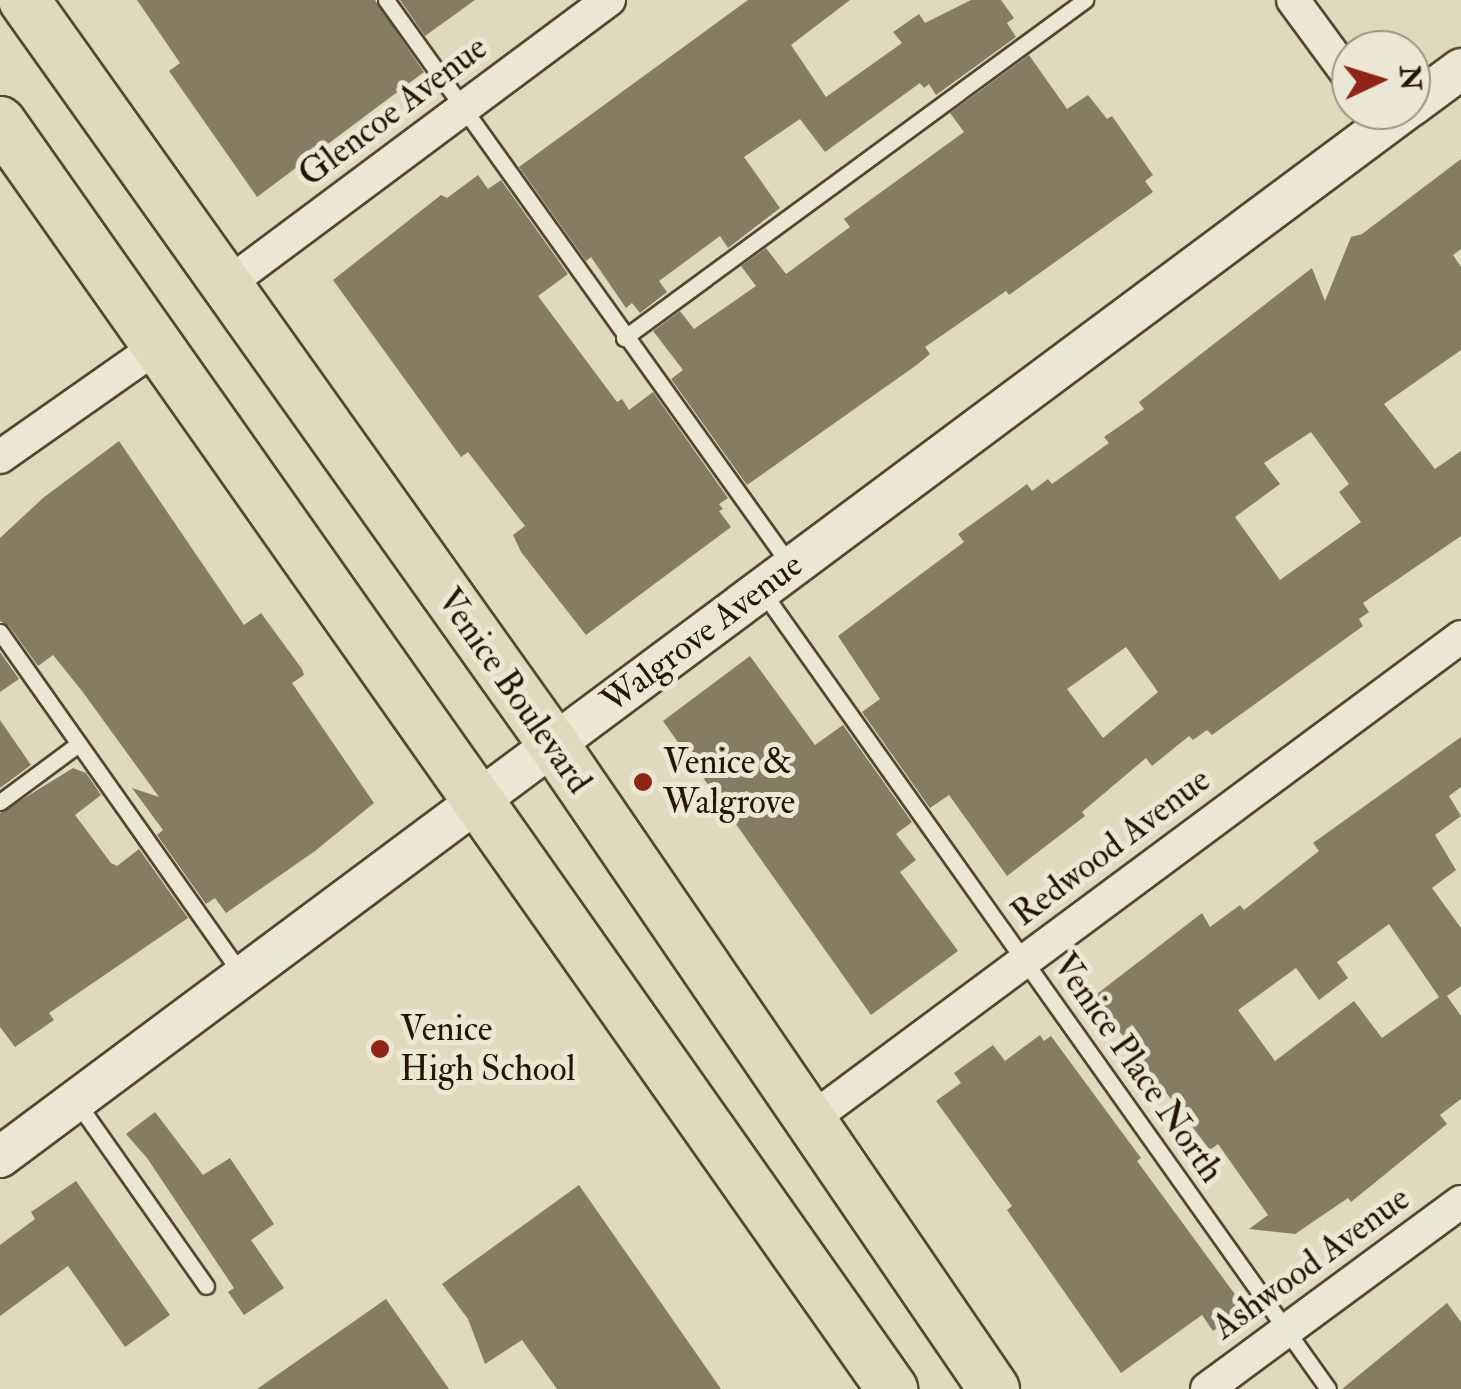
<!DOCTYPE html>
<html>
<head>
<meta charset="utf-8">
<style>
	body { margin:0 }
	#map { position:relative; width:1461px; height:1389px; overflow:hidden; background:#e1d9be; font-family:"IM FELL Double Pica",serif }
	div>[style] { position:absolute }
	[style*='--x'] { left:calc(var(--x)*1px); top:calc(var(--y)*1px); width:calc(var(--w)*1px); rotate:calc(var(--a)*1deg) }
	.building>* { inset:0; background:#887b63 }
	.roads { filter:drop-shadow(2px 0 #564630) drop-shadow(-2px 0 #564630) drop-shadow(0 2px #564630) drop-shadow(0 -2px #564630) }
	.service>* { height:15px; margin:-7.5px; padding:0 7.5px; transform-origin:7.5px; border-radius:7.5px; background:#ece6d5 }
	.minor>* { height:32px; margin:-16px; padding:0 16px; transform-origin:16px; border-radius:16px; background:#ece6d5 }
	.tertiary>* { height:40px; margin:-20px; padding:0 20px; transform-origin:20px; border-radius:20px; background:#ece6d5 }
	.primary>* { height:50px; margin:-25px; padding:0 25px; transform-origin:25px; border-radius:25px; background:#e1d9be }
	.dots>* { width:28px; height:28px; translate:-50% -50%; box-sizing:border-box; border:5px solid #ece6d5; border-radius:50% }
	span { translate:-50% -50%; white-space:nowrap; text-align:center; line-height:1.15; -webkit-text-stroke:10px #ece6d5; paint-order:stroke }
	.street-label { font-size:35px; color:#281501 }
	.poi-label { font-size:35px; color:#281501 }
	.left { translate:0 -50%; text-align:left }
	.north { position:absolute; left:1331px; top:30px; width:100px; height:100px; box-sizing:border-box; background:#ece6d5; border:2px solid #9e9280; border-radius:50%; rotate:86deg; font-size:28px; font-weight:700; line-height:40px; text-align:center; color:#281501 }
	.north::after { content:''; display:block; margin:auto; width:35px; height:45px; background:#8f2418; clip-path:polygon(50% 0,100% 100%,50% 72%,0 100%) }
</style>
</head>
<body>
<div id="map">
	<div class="building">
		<i style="clip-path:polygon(137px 0,375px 0,424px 72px,257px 197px,169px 71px,180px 63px)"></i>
		<i style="clip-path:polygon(400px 0,475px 0,425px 36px)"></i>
		<i style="clip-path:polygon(748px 0,850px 0,791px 45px,826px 97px,902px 43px,893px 32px,919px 14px,925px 23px,971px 0,1001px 0,1014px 18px,1007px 23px,1016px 37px,936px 95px,929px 84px,924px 88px,920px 83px,825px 152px,800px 119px,744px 157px,780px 208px,728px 248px,720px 236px,659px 281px,667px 292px,640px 313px,632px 303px,626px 308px,591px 257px,586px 261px,519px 167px)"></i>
		<i style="clip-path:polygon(1029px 55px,1067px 109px,1088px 95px,1107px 119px,1112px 116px,1153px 175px,1145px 181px,1153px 192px,1009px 295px,1006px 291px,925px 347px,930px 354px,918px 364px,747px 485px,671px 379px,683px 370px,653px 331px,680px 311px,694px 329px,756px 286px,741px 266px,766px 248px,786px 274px,850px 227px,844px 219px,964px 132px,950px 113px)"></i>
		<i style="clip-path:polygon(evenodd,1461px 159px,1461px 249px,1453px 255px,1461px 267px,1461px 350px,1384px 404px,1435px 469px,1461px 451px,1461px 536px,1363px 603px,1369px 612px,1359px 619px,1363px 626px,1212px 735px,1207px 730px,1193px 740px,1189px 736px,1152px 766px,1146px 758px,1082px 812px,1085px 816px,1007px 876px,949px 795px,930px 808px,862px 712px,880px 699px,838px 636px,964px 542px,958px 534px,1015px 493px,1027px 484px,1032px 491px,1048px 479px,1052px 484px,1109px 443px,1104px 437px,1144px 409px,1139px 402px,1312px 268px,1325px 301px,1351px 237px,1362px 234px,1461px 159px,1311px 432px,1349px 484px,1339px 492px,1361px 522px,1280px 580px,1235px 517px,1280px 484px,1264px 463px,1311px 432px,1461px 159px,1126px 647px,1158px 692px,1103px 738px,1067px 689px,1126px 647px)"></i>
		<i style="clip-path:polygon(478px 175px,488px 189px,501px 180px,568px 274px,538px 296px,617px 402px,622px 399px,629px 410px,653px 392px,728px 498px,719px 504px,723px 509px,719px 511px,731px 527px,586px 635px,521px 552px,513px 535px,525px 526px,468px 452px,461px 457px,333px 280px,441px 195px,447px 198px)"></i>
		<i style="clip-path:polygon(119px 441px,244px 625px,261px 613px,302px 669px,304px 675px,292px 683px,374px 803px,315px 851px,226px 913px,215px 898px,206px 904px,157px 835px,163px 830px,132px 788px,159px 797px,82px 691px,53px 655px,38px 666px,9px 626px,0 621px,0 538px,43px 498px)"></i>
		<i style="clip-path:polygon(0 652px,19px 679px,0 692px)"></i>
		<i style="clip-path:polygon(750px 656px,815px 745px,843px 725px,912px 822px,896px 834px,916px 860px,900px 872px,958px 951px,871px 1015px,663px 721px)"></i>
		<i style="clip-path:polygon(0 720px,31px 765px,0 788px)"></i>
		<i style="clip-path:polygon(evenodd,1461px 737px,1461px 787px,1449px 796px,1461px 816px,1435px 835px,1456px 870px,1432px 888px,1461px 928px,1461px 986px,1447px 996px,1461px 1016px,1461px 1099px,1440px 1115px,1447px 1124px,1351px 1202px,1348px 1198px,1295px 1234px,1249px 1229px,1268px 1215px,1218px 1144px,1210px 1150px,1093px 997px,1202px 913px,1210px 927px,1240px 905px,1244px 910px,1319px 851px,1313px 843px,1461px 737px,1389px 924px,1439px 997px,1382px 1038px,1354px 1001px,1275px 1061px,1238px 1010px,1296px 968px,1319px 1000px,1348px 978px,1337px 962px,1389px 924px)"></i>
		<i style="clip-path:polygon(73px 768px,86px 773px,101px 795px,75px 815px,111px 863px,117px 866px,139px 849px,188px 918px,49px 1013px,54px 1020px,15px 1047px,0 1027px,0 813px)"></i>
		<i style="clip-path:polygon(1040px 1035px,1044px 1041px,1051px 1036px,1121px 1131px,1141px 1158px,1137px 1161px,1245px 1308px,1213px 1331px,1202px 1315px,1121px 1373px,1007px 1210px,1012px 1206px,936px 1101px,961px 1083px,954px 1073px,993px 1045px,1005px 1061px)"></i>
		<i style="clip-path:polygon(155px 1112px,203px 1175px,230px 1158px,274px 1224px,251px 1240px,284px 1288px,244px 1315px,228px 1292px,234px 1288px,147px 1158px,126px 1134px)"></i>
		<i style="clip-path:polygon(76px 1181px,170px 1315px,125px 1347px,68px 1266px,0 1316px,0 1245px,35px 1219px,31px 1212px)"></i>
		<i style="clip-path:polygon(579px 1185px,721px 1389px,557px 1389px,522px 1340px,485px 1364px,468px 1319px,442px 1284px)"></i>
		<i style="clip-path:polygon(386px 1299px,449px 1389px,257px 1389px)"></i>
		<i style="clip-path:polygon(1447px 1303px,1461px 1322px,1461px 1389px,1342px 1389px)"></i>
	</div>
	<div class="roads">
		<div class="service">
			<i style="--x:386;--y:0;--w:695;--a:54.43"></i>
			<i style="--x:624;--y:338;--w:572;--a:-36.25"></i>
			<i style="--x:762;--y:591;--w:978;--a:54.65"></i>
			<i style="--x:0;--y:632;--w:421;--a:54.8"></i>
			<i style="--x:0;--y:802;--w:96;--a:-36.5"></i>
			<i style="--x:76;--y:1101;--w:226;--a:54.9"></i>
		</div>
		<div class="minor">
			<i style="--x:1293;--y:0;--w:98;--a:53.7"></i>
			<i style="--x:225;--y:286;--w:479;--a:-36.7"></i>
			<i style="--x:0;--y:457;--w:193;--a:-35.1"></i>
			<i style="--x:809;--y:1121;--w:812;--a:-36.59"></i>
			<i style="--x:1207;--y:1389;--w:315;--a:-36.4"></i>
		</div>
		<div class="tertiary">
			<i style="--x:1411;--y:106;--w:62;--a:-36.5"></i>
			<i style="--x:0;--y:1157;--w:1752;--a:-36.69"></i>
		</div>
		<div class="primary">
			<i style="--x:24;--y:0;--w:914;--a:54.57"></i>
			<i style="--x:554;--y:745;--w:780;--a:55.66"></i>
			<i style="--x:0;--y:122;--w:1550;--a:54.85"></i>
		</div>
	</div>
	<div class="dots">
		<i style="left:643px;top:782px;background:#8f2418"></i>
		<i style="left:380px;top:1049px;background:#8f2418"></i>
	</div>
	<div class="street-label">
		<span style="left:393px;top:111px;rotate:-37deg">Glencoe Avenue</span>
		<span style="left:702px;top:633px;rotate:-37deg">Walgrove Avenue</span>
		<span style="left:514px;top:691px;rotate:55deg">Venice Boulevard</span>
		<span style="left:1111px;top:847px;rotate:-37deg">Redwood Avenue</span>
		<span style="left:1138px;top:1068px;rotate:55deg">Venice Place North</span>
		<span style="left:1311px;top:1263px;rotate:-36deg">Ashwood Avenue</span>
	</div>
	<div class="poi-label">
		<span class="left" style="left:663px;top:782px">Venice &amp;<br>Walgrove</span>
		<span class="left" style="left:400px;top:1049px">Venice<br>High School</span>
	</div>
	<div class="north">N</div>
</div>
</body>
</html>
